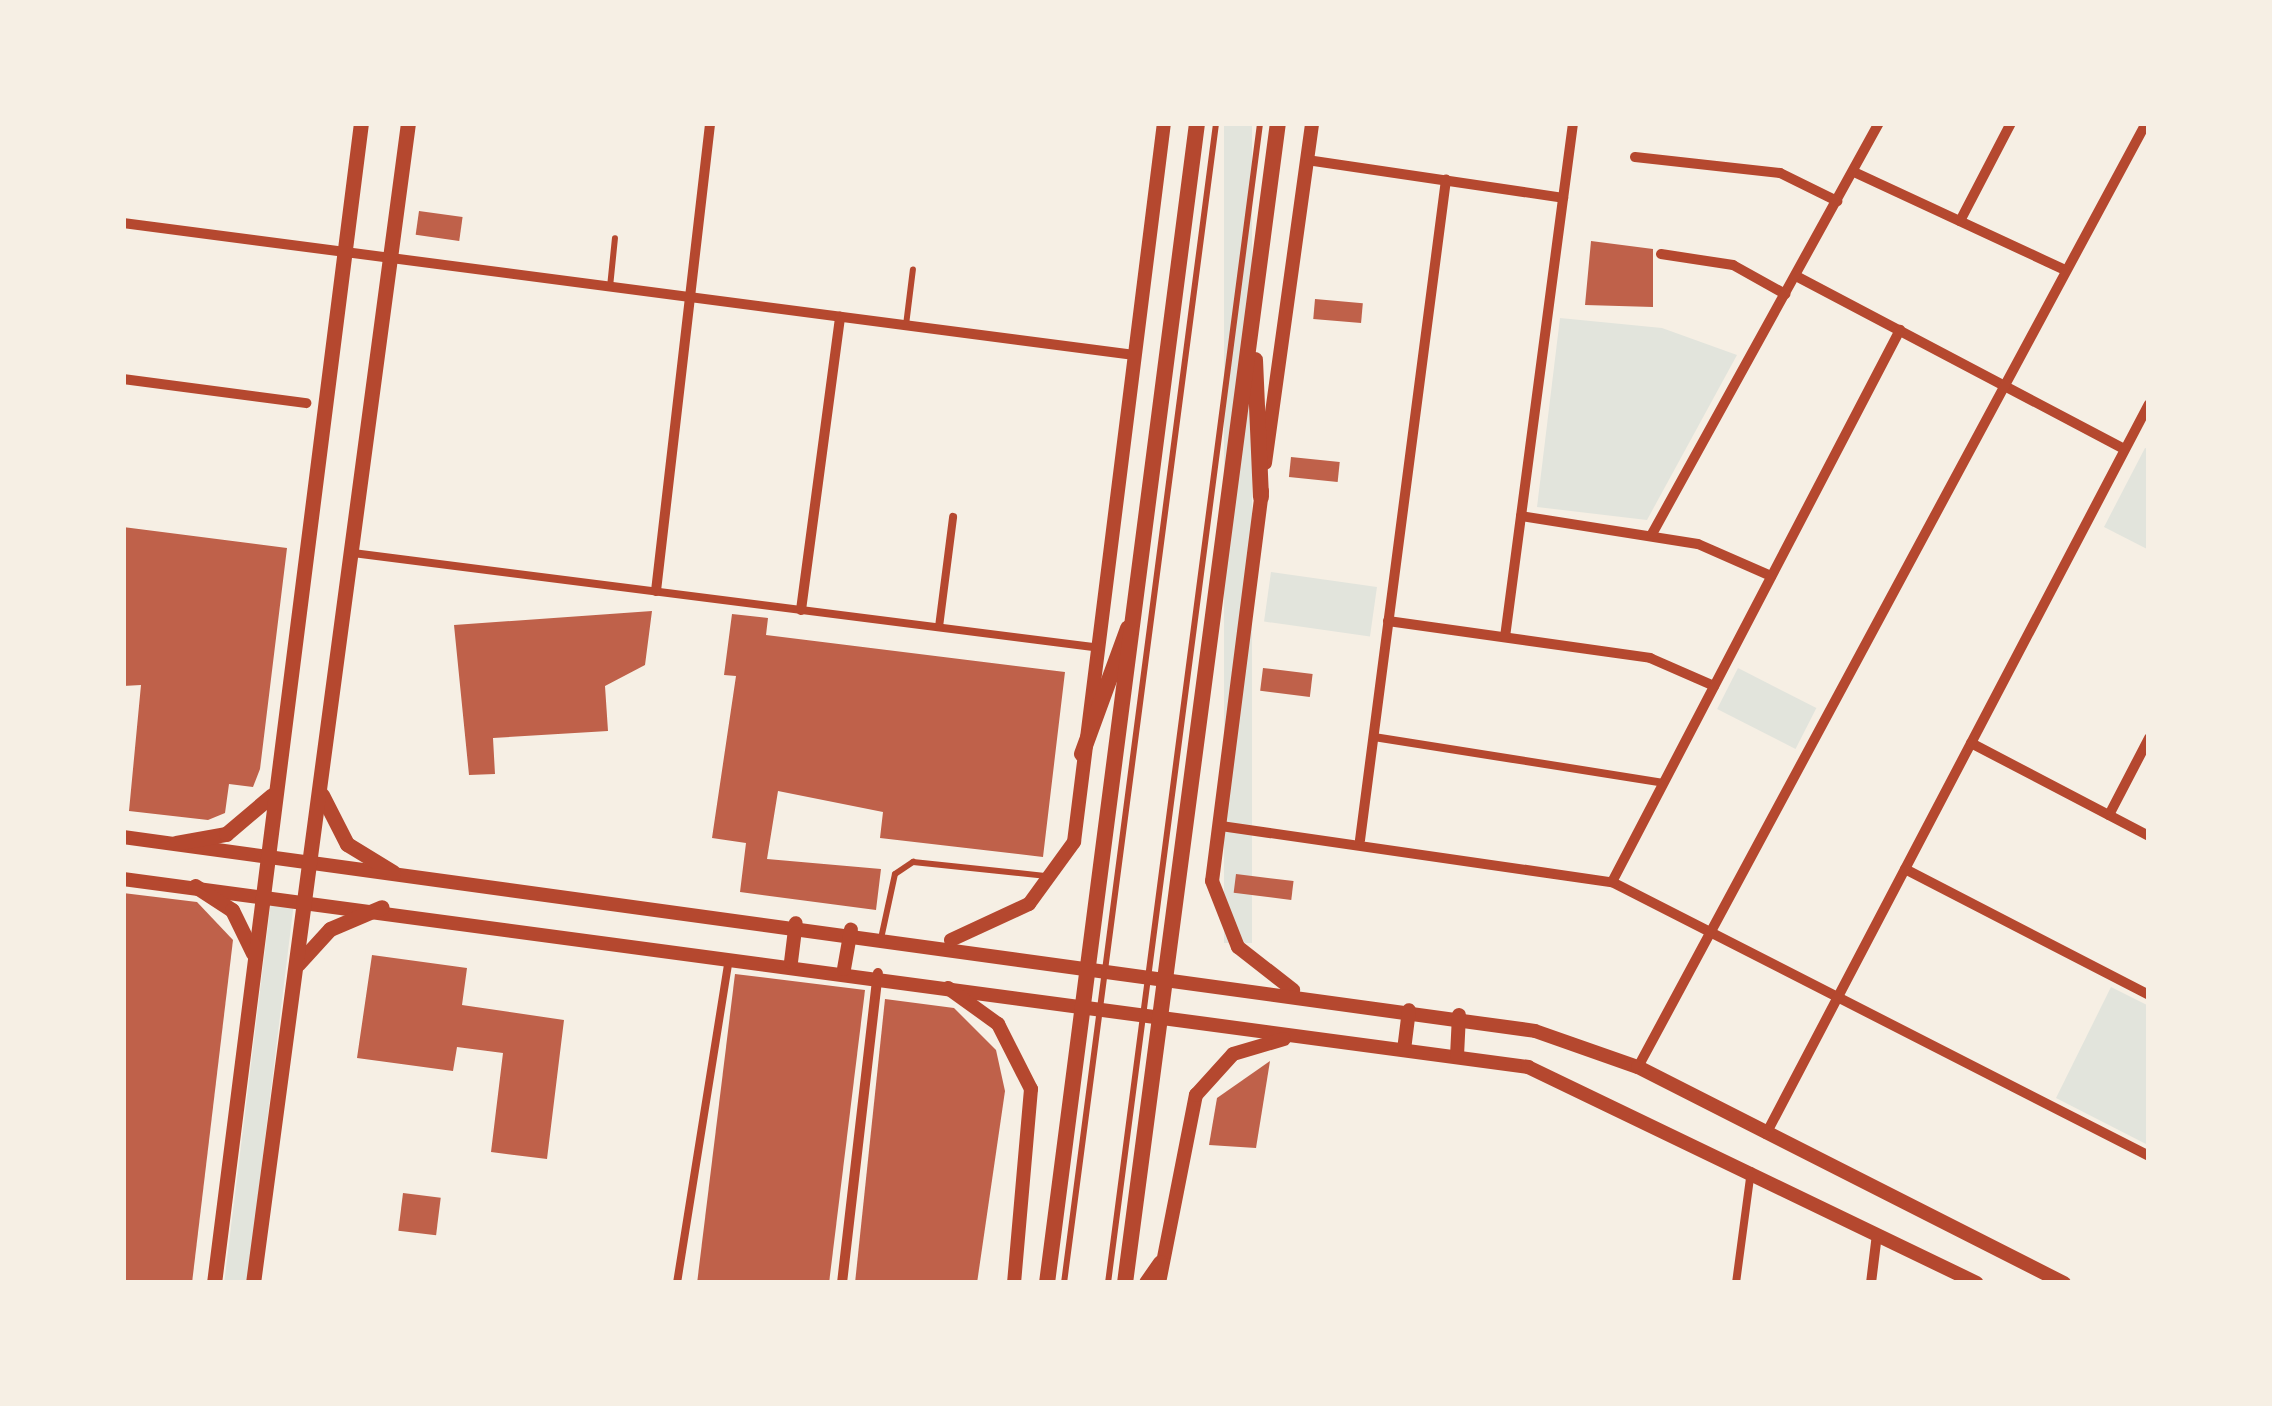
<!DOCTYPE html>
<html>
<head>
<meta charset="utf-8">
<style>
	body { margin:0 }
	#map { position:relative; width:2272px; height:1406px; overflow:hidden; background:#f6efe4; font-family:Jost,sans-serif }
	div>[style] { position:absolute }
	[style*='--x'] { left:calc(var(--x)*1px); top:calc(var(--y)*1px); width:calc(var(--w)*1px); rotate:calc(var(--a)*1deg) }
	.green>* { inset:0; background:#e2e4dc; transform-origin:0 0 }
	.building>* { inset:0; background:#bf614a; transform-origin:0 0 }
	.service>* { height:6px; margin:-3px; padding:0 3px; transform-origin:3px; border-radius:3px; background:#b5482f }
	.pedestrian>* { height:8px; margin:-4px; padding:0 4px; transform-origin:4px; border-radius:4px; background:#b5482f }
	.minor>* { height:10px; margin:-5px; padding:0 5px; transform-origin:5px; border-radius:5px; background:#b5482f }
	.tertiary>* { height:14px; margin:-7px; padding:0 7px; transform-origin:7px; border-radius:7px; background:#b5482f }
	.secondary>* { height:15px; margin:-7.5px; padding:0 7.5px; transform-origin:7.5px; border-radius:7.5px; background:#b5482f }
	.primary>* { height:16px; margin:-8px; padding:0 8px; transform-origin:8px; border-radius:8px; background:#b5482f }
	span { translate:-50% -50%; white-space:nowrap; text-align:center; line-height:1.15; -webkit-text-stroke:12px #f6efe4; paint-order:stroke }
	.frame { position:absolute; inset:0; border:126px solid #f6efe4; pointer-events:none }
</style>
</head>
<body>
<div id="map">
	<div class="green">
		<i style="left:1224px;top:123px;width:28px;height:820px"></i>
		<i style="clip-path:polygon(1560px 318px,1662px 328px,1737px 355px,1647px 520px,1537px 507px)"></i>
		<i style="clip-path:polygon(2145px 448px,2149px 449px,2149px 550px,2104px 527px)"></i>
		<i style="left:1271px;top:572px;width:107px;height:50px;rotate:8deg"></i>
		<i style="left:1738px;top:668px;width:88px;height:46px;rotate:27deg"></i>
		<i style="left:271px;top:901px;width:23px;height:385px;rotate:7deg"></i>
		<i style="clip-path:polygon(2111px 987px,2149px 1006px,2146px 1144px,2056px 1098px)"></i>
	</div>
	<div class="building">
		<i style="left:419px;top:211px;width:44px;height:24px;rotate:8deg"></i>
		<i style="clip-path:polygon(1591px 241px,1653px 249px,1653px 307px,1585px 305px)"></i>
		<i style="left:1315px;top:299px;width:48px;height:20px;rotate:5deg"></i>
		<i style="left:1291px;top:457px;width:49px;height:20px;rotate:6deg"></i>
		<i style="clip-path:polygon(123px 527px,287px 548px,260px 769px,253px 787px,229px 784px,225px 813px,208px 820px,129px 811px,141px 685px,123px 686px)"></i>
		<i style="clip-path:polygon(652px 611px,645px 665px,605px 686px,608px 731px,493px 738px,495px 774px,469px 775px,454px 625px)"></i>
		<i style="clip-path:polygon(732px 614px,768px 618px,766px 635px,1065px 672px,1043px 857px,880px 838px,883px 812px,778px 791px,767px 859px,881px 869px,876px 910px,740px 892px,746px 843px,712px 838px,736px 676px,724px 675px)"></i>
		<i style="left:1263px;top:668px;width:50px;height:23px;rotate:7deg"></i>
		<i style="left:1236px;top:874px;width:58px;height:19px;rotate:7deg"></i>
		<i style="clip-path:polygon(123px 893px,197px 902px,233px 940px,192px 1283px,123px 1283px)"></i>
		<i style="clip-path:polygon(372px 955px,467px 968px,462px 1005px,564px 1020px,547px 1159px,491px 1152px,503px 1053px,457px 1047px,453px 1071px,357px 1058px)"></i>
		<i style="left:735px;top:974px;width:131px;height:311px;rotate:7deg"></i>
		<i style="clip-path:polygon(885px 999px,954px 1008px,996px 1050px,1005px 1091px,977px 1283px,855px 1283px)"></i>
		<i style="clip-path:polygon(1270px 1061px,1256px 1148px,1209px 1145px,1217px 1098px)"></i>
		<i style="left:403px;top:1193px;width:38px;height:38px;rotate:7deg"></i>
	</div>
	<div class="service">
		<i style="--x:610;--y:287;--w:49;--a:-84.2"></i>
		<i style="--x:906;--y:325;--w:56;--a:-82.9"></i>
		<i style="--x:882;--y:934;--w:61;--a:-77.8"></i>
		<i style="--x:895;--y:874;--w:22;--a:-34"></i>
		<i style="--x:913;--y:862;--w:135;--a:6"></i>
		<i style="--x:1064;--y:1283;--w:1170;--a:-82.53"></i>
		<i style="--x:1108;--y:1283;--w:1170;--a:-82.53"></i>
	</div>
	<div class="pedestrian">
		<i style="--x:353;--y:553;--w:746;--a:7.24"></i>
		<i style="--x:939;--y:627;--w:111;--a:-82.7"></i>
		<i style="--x:1374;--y:737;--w:293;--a:9"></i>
		<i style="--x:677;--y:1283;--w:328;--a:-80.9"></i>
		<i style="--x:1736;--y:1283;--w:113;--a:-82.4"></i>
	</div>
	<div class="minor">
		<i style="--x:1635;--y:157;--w:146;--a:6.3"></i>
		<i style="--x:1780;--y:173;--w:64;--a:26.2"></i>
		<i style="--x:1307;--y:160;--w:259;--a:8.4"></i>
		<i style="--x:1854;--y:172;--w:233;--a:24.9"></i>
		<i style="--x:1960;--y:221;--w:110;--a:-62.5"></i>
		<i style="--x:123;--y:223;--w:1020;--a:7.44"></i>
		<i style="--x:1661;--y:254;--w:73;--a:8.7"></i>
		<i style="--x:1733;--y:265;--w:60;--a:29.1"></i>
		<i style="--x:1796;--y:276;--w:371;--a:27.8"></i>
		<i style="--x:123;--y:379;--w:185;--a:7.5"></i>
		<i style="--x:1521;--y:516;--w:179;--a:9"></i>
		<i style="--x:1698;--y:544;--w:80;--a:23.7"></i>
		<i style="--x:1652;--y:534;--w:470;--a:-61.1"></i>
		<i style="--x:656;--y:591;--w:471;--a:-83.4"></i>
		<i style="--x:801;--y:610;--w:296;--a:-82.4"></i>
		<i style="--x:1388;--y:621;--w:265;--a:8"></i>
		<i style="--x:1650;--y:658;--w:70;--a:23.6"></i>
		<i style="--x:1505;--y:637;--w:518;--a:-82.46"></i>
		<i style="--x:1971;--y:743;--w:201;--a:27.6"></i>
		<i style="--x:2109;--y:815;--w:87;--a:-62.5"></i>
		<i style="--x:1221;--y:826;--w:395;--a:8.2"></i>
		<i style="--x:1612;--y:882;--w:603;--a:27.03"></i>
		<i style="--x:1360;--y:840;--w:666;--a:-82.58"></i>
		<i style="--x:1905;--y:869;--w:275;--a:27.3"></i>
		<i style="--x:1612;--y:882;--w:623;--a:-62.45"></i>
		<i style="--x:1638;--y:1067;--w:1072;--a:-61.71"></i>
		<i style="--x:1766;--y:1134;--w:824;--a:-62.32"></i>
		<i style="--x:842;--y:1283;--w:312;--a:-83.4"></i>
		<i style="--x:1871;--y:1283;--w:49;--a:-83"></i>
	</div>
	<div class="tertiary">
		<i style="--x:1265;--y:463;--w:343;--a:-82.1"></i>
		<i style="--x:1262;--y:491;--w:393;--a:97.3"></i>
		<i style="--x:1212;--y:881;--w:71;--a:68.5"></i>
		<i style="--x:1238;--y:947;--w:70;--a:38"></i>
		<i style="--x:123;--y:837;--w:1425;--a:7.82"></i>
		<i style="--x:1535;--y:1031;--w:109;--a:19.3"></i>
		<i style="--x:1638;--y:1067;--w:478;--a:26.9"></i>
		<i style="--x:123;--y:879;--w:1418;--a:7.62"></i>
		<i style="--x:1528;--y:1067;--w:498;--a:25.7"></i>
		<i style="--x:951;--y:940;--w:86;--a:-24.8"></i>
		<i style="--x:1029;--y:904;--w:77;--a:-54"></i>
		<i style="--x:1074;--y:842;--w:725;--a:-82.87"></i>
		<i style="--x:791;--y:962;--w:39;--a:-83"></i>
		<i style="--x:844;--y:969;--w:40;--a:-80"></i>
		<i style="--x:948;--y:988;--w:62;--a:35.8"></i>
		<i style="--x:998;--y:1024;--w:73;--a:63.1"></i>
		<i style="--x:1031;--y:1089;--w:195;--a:95"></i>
		<i style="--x:1404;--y:1050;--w:40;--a:-82.9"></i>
		<i style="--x:1457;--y:1056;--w:41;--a:-87.2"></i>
		<i style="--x:1159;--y:1283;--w:192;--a:-78.9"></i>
		<i style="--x:1196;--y:1095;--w:55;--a:-47.9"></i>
		<i style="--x:1233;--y:1054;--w:53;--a:-16.4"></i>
	</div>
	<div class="secondary">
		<i style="--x:322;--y:795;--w:55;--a:63"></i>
		<i style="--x:347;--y:844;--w:54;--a:31.3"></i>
		<i style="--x:176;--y:843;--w:51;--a:-10.2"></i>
		<i style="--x:226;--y:834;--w:60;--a:-40.3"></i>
		<i style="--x:195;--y:886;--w:44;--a:33"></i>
		<i style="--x:232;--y:910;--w:48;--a:64"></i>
		<i style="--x:298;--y:964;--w:47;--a:-47.6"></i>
		<i style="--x:330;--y:929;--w:56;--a:-22.9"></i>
		<i style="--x:214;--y:1283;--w:1169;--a:-82.78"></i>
		<i style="--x:253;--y:1283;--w:1170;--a:-82.39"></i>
	</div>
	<div class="primary">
		<i style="--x:1255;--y:360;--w:137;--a:87.5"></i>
		<i style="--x:1082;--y:754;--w:134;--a:-69.9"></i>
		<i style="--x:1047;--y:1283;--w:1170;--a:-82.63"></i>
		<i style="--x:1125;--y:1283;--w:1170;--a:-82.49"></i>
		<i style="--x:1147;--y:1283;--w:24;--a:-55"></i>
	</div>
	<div class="frame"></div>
</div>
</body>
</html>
